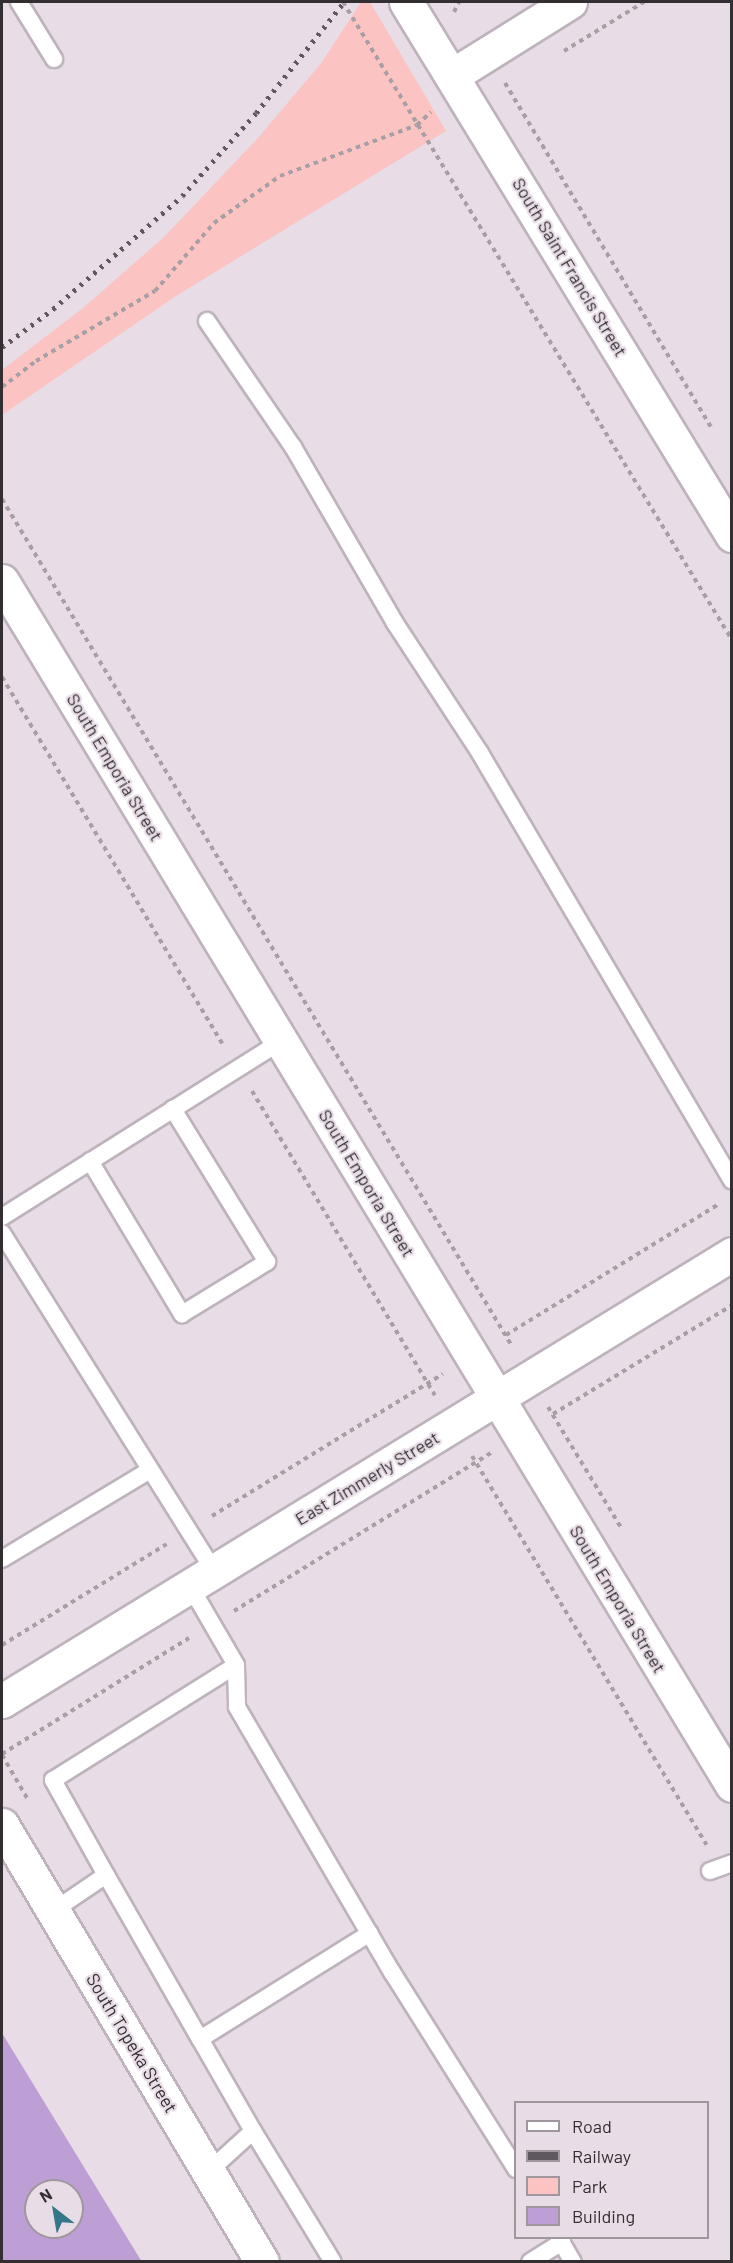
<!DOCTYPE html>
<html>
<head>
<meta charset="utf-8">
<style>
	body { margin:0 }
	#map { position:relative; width:733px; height:2263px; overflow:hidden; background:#e8dde6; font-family:Barlow,sans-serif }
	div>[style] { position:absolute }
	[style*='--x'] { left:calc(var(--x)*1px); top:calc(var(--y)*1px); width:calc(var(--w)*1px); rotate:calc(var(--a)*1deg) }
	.green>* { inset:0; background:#fbc3c2 }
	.building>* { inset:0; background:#bd9fd5 }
	.path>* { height:4px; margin-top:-2px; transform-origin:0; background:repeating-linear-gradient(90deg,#a89fa6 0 4.5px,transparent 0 9px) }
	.roads { filter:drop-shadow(2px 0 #beb3bc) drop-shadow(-2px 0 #beb3bc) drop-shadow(0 2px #beb3bc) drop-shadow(0 -2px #beb3bc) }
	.lane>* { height:16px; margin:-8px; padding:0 8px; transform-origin:8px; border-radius:8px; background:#fff }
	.street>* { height:33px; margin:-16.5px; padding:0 16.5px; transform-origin:16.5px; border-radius:16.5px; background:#fff }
	.secondary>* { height:33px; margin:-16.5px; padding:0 16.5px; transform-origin:16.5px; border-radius:16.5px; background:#fff }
	.rail>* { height:4.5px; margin-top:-2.25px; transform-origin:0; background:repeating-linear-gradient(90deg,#5f585e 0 3px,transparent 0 9px) }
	span { translate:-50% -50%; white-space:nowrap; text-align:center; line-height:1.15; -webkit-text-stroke:4.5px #e8dde6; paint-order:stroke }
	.street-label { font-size:18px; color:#332e32 }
	.frame { position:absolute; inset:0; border:3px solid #332e32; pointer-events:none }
	.legend { position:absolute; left:514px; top:2101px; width:195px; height:138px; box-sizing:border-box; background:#e8dde6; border:2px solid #a0979e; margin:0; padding:8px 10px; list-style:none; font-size:18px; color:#332e32 }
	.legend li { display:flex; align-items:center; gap:12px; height:30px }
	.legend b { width:30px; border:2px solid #a0979e }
	.north { position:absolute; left:24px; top:2179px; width:60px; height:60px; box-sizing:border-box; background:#e8dde6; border:2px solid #a0979e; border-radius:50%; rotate:329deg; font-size:16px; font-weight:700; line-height:24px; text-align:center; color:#332e32 }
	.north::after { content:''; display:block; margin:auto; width:21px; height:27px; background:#347788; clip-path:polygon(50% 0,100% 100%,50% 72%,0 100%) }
</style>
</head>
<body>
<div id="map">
	<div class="green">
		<i style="clip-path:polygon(361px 2px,370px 2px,446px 131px,176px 296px,2px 415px,2px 370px,83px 308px,164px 237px,258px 138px,322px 62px)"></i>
	</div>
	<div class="building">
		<i style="clip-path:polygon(evenodd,2px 2033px,142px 2262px,2px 2262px,2px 2033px,36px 2191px,72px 2191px,72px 2227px,36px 2227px,36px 2191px)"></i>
	</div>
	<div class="path">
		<i style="--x:343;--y:2;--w:747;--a:58.63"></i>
		<i style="--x:454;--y:12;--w:11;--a:-63"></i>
		<i style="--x:564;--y:51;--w:94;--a:-31.5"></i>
		<i style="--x:505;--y:83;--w:401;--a:59.1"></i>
		<i style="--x:2;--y:387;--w:43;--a:-37.4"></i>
		<i style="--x:36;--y:361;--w:138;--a:-30.5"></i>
		<i style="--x:155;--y:291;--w:90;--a:-49.1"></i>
		<i style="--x:214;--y:223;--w:81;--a:-35.5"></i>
		<i style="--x:280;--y:176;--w:146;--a:-20.4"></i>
		<i style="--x:417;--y:125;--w:19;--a:-43"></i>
		<i style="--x:2;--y:499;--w:989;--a:58.95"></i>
		<i style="--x:2;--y:677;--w:431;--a:59"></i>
		<i style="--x:252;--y:1091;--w:355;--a:59"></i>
		<i style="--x:506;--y:1335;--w:250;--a:-31.6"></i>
		<i style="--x:548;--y:1407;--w:143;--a:58.8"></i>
		<i style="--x:553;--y:1414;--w:210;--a:-31.3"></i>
		<i style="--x:472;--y:1456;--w:454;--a:58.9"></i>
		<i style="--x:212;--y:1516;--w:271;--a:-31.6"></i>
		<i style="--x:234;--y:1611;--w:302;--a:-31.6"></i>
		<i style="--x:2;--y:1645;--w:193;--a:-31.5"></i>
		<i style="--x:2;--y:1754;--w:220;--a:-31.8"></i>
		<i style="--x:2;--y:1755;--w:50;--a:59.8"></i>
	</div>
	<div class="roads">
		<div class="lane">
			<i style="--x:19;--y:2;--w:67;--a:58.4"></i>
			<i style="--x:207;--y:321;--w:153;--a:55.7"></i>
			<i style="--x:293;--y:447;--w:203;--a:59.9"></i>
			<i style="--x:395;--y:623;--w:155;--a:56.8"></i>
			<i style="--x:480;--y:753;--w:496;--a:59.5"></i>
			<i style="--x:90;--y:1161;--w:179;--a:59"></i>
			<i style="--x:182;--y:1314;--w:100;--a:-31.5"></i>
			<i style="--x:267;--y:1262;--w:180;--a:-121.6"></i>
			<i style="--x:2;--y:1217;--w:330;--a:-32.2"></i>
			<i style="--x:2;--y:1233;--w:399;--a:57.9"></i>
			<i style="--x:2;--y:1559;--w:173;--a:-31"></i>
			<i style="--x:190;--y:1586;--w:91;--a:59.8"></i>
			<i style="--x:236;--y:1665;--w:42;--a:88.6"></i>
			<i style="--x:237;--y:1707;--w:307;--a:59.7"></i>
			<i style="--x:392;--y:1972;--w:233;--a:57.8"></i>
			<i style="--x:710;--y:1871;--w:23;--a:-20"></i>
			<i style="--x:106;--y:1875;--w:189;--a:60.2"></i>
			<i style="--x:53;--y:1911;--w:64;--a:-34.2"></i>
			<i style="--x:106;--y:1875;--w:109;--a:-119.2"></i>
			<i style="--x:53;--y:1780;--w:216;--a:-32.1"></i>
			<i style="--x:253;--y:2131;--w:153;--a:58.6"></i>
			<i style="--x:208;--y:2172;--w:61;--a:-42.3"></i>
			<i style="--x:253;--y:2131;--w:106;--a:-119.9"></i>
			<i style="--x:200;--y:2039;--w:200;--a:-31.9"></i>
			<i style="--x:559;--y:2238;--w:28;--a:60"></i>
			<i style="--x:530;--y:2262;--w:38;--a:-32"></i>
		</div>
		<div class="street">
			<i style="--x:406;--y:2;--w:625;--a:58.55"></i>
			<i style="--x:453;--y:75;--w:138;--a:-32"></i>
			<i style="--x:2;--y:1701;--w:856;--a:-31.48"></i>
		</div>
		<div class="secondary">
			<i style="--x:2;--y:581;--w:1408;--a:58.77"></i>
			<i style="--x:2;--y:1825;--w:508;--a:59.25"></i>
		</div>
	</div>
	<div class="rail">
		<i style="--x:2;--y:347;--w:64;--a:-36.7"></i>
		<i style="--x:53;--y:309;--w:171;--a:-41.2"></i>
		<i style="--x:182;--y:196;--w:111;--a:-48.3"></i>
		<i style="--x:256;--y:113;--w:142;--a:-51.6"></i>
	</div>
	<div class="street-label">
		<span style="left:570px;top:267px;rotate:59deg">South Saint Francis Street</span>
		<span style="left:115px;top:767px;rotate:59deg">South Emporia Street</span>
		<span style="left:367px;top:1183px;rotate:59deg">South Emporia Street</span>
		<span style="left:367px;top:1478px;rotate:-31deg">East Zimmerly Street</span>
		<span style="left:618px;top:1599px;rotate:59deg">South Emporia Street</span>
		<span style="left:132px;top:2043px;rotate:59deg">South Topeka Street</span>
	</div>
	<div class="frame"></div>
	<ul class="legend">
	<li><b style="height:8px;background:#fff"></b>Road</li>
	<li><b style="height:8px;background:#5f585e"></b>Railway</li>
	<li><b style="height:16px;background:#fbc3c2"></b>Park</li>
	<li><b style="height:16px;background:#bd9fd5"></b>Building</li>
	</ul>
	<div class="north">N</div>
</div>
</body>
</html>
